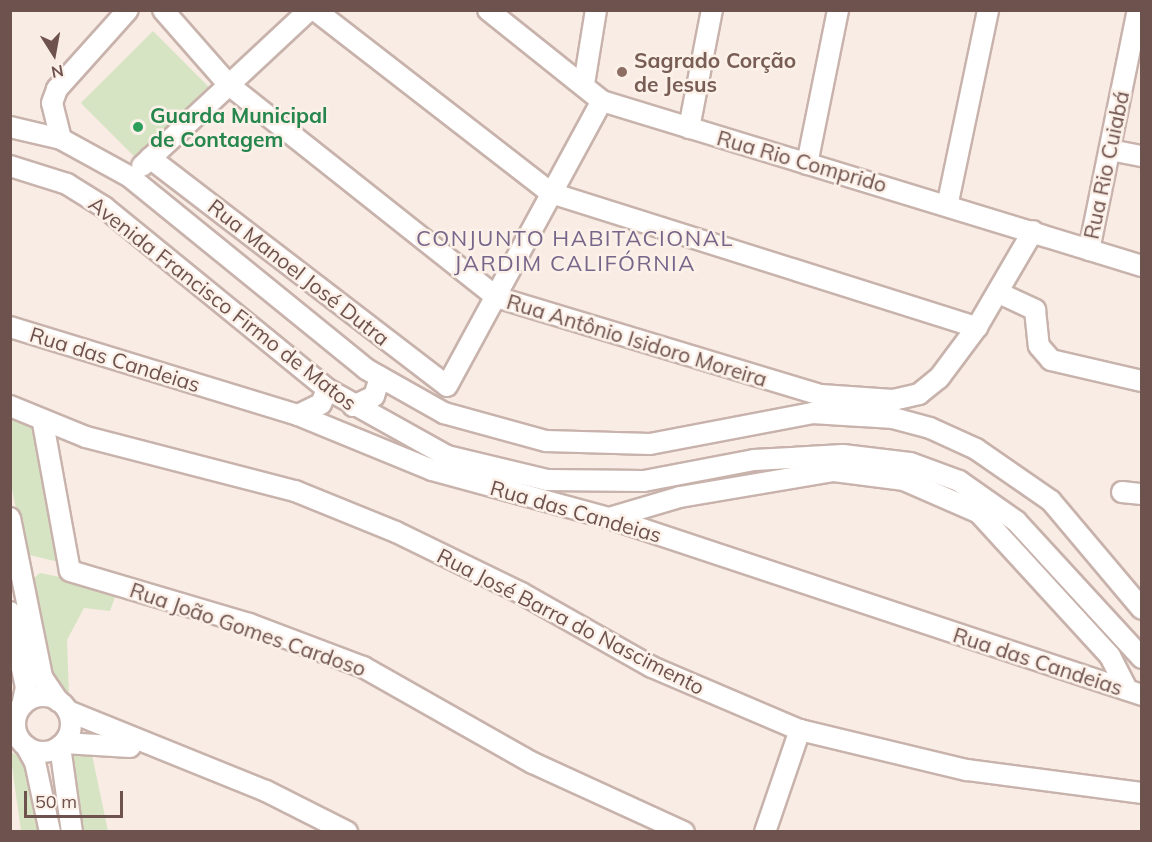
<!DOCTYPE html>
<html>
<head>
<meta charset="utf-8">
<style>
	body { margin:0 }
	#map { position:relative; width:1152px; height:842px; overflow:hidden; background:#f9ece4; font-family:Mulish,sans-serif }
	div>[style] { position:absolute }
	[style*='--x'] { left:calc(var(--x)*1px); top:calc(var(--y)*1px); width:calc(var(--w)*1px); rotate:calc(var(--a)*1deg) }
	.green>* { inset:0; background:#d7e4c4; transform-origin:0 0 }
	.roads { filter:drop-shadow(2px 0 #c8b3ac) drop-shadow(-2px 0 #c8b3ac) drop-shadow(0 2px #c8b3ac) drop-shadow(0 -2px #c8b3ac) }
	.minor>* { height:20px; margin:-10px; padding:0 10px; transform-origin:10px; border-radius:10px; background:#fff }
	.minor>.ring { margin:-10px; padding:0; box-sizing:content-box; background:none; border:20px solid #fff; border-radius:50% }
	.dots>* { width:16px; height:16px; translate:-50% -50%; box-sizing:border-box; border:3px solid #fcf1e9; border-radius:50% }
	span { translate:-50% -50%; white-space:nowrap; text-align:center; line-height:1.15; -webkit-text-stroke:5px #fcf1e9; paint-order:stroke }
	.education-label { font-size:21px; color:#785e54; font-weight:700 }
	.left { translate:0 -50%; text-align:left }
	.leisure-label { font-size:21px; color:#27864d; font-weight:700 }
	.street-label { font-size:21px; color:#6e524d }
	.neighbourhood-label { font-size:22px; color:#77658a; letter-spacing:1.5px }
	.frame { position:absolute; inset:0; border:12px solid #6e524d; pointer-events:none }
	.north { position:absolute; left:24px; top:24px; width:60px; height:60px; -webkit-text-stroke:4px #fcf1e9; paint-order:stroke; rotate:169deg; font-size:16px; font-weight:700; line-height:24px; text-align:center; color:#6e524d }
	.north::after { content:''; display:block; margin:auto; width:21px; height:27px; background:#6e524d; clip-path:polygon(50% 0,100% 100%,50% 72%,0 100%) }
	.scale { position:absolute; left:24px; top:791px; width:99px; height:27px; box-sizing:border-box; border:3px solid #6e524d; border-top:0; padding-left:8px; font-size:18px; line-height:21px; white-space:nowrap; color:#6e524d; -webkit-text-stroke:4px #fcf1e9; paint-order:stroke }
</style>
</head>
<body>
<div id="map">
	<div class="green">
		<i style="left:153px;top:31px;width:83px;height:102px;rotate:45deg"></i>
		<i style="clip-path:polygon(10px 415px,33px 424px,63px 563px,25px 554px,11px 484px)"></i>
		<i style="clip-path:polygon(40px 573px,118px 589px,110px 611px,84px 608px,67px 640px,69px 695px,47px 674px,30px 581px)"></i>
		<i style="clip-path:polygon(90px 745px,108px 831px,79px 831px,70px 749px)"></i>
		<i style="clip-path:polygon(10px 752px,19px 756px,28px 776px,38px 831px,21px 831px)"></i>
	</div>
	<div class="roads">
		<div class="minor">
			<i style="--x:163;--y:10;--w:100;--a:48.7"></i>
			<i style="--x:229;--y:85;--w:341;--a:38.4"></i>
			<i style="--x:496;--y:297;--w:339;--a:16.8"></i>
			<i style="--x:821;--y:395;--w:72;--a:4"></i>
			<i style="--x:893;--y:400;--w:27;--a:-13"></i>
			<i style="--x:919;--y:394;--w:26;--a:-39"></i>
			<i style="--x:939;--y:378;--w:64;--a:-53.3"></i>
			<i style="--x:977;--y:327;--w:111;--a:-59.7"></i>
			<i style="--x:315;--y:10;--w:299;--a:37.8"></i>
			<i style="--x:551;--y:193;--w:447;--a:17.5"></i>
			<i style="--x:488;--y:10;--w:146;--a:38.6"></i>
			<i style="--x:602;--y:101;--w:565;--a:16.99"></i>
			<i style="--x:584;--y:84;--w:75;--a:-80.8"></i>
			<i style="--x:10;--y:127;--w:52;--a:13.2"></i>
			<i style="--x:61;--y:139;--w:79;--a:28.8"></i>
			<i style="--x:130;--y:177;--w:304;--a:39.1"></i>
			<i style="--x:366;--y:369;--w:90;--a:29.4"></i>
			<i style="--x:444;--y:413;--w:106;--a:15.4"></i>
			<i style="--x:546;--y:441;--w:104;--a:1.7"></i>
			<i style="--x:650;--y:444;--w:165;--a:-10.8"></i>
			<i style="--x:812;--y:413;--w:81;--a:3.5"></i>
			<i style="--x:893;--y:418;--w:38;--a:15"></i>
			<i style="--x:930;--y:428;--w:51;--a:24.5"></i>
			<i style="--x:976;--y:449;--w:91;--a:34.7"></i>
			<i style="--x:1051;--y:501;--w:141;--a:49.9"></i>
			<i style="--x:689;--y:128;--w:120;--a:-79"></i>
			<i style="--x:61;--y:139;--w:37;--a:-104"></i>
			<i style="--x:52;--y:103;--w:15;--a:-70"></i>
			<i style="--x:57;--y:89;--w:106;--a:-48.1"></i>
			<i style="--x:1110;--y:150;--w:33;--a:11"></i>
			<i style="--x:150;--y:158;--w:374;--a:37.5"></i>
			<i style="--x:447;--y:386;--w:324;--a:-61.5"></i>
			<i style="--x:807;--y:164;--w:157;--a:-78.6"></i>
			<i style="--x:10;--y:166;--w:60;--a:17.5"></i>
			<i style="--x:67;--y:184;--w:44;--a:31.9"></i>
			<i style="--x:104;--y:207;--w:288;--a:39.2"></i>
			<i style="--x:327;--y:389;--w:137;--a:29.2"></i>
			<i style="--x:447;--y:456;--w:103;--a:13.5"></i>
			<i style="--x:547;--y:480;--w:97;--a:0.6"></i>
			<i style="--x:644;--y:481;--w:112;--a:-10.8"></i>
			<i style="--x:754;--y:460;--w:89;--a:-3.2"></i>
			<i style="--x:843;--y:455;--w:67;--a:6.8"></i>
			<i style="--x:910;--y:463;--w:52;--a:20.2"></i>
			<i style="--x:959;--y:481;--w:70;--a:35.1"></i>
			<i style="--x:1016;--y:521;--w:186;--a:47.4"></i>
			<i style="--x:142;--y:166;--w:229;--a:-43"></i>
			<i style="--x:948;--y:202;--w:196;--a:-78.2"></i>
			<i style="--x:1089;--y:250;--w:245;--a:-78.5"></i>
			<i style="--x:999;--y:293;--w:40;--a:25"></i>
			<i style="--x:1035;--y:310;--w:36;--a:84"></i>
			<i style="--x:1039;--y:346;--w:18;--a:49"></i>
			<i style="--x:1051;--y:360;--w:93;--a:13"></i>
			<i style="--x:10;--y:327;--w:301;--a:17"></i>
			<i style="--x:298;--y:415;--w:145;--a:22.3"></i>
			<i style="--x:432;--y:470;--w:183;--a:15.2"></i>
			<i style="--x:609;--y:518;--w:562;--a:18.37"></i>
			<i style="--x:10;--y:406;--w:82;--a:22.2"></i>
			<i style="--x:86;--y:437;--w:216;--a:14.5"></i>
			<i style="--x:295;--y:491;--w:109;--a:22.1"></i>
			<i style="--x:396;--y:532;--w:139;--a:26"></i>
			<i style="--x:521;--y:593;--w:150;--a:29.5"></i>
			<i style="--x:652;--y:667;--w:161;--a:23.1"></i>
			<i style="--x:800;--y:730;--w:172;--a:13.5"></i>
			<i style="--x:967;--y:770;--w:177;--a:7.5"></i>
			<i style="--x:353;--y:406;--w:23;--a:-25"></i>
			<i style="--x:374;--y:396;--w:20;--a:-72"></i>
			<i style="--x:298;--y:415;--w:25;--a:-26"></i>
			<i style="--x:321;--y:404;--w:16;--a:-68"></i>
			<i style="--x:43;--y:423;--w:150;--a:79.7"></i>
			<i style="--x:70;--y:571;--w:187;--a:16.5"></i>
			<i style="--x:249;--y:624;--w:122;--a:20.7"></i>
			<i style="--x:363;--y:667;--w:195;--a:29.5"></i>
			<i style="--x:533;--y:763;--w:166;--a:24.6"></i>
			<i style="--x:1122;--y:492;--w:20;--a:6"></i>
			<i style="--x:10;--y:518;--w:162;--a:78.6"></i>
			<i style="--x:42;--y:677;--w:29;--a:56"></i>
			<i style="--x:609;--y:518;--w:74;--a:-16.5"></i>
			<i style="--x:680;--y:497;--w:156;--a:-9.6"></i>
			<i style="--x:834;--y:471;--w:71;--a:7.3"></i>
			<i style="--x:904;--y:480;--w:82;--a:23.7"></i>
			<i style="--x:979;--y:513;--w:194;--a:47.5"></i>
			<i style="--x:1110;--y:656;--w:38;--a:63"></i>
			<i style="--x:10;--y:612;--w:77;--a:78"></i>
			<i style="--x:26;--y:687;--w:19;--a:102"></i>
			<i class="ring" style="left:15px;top:696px;width:36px;height:36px"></i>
			<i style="--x:68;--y:711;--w:214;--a:22"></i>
			<i style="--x:266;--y:791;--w:91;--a:26.8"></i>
			<i style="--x:64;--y:743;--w:66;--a:3.5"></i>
			<i style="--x:26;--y:746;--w:18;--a:61"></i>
			<i style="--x:35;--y:762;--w:72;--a:77.9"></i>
			<i style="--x:60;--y:746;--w:87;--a:82.1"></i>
			<i style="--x:765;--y:832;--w:108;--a:-71.1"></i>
		</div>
	</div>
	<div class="dots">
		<i style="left:622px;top:72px;background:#8d6e63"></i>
		<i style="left:138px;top:127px;background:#2e9e5b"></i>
	</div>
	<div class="education-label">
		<span class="left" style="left:634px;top:72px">Sagrado Corção<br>de Jesus</span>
	</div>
	<div class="leisure-label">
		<span class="left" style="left:150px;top:127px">Guarda Municipal<br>de Contagem</span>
	</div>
	<div class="street-label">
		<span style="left:802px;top:161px;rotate:16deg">Rua Rio Comprido</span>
		<span style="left:1106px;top:165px;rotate:-78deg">Rua Rio Cuiabá</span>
		<span style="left:299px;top:272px;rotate:38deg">Rua Manoel José Dutra</span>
		<span style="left:223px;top:303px;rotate:38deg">Avenida Francisco Firmo de Matos</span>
		<span style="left:637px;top:340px;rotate:17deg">Rua Antônio Isidoro Moreira</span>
		<span style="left:115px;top:359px;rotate:17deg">Rua das Candeias</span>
		<span style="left:576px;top:511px;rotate:16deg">Rua das Candeias</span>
		<span style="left:571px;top:621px;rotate:27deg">Rua José Barra do Nascimento</span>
		<span style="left:248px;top:629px;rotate:19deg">Rua João Gomes Cardoso</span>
		<span style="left:1038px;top:661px;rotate:18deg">Rua das Candeias</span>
	</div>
	<div class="neighbourhood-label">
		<span style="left:575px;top:251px">CONJUNTO HABITACIONAL<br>JARDIM CALIFÓRNIA</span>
	</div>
	<div class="frame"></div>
	<div class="north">N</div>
	<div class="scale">50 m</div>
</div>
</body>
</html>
